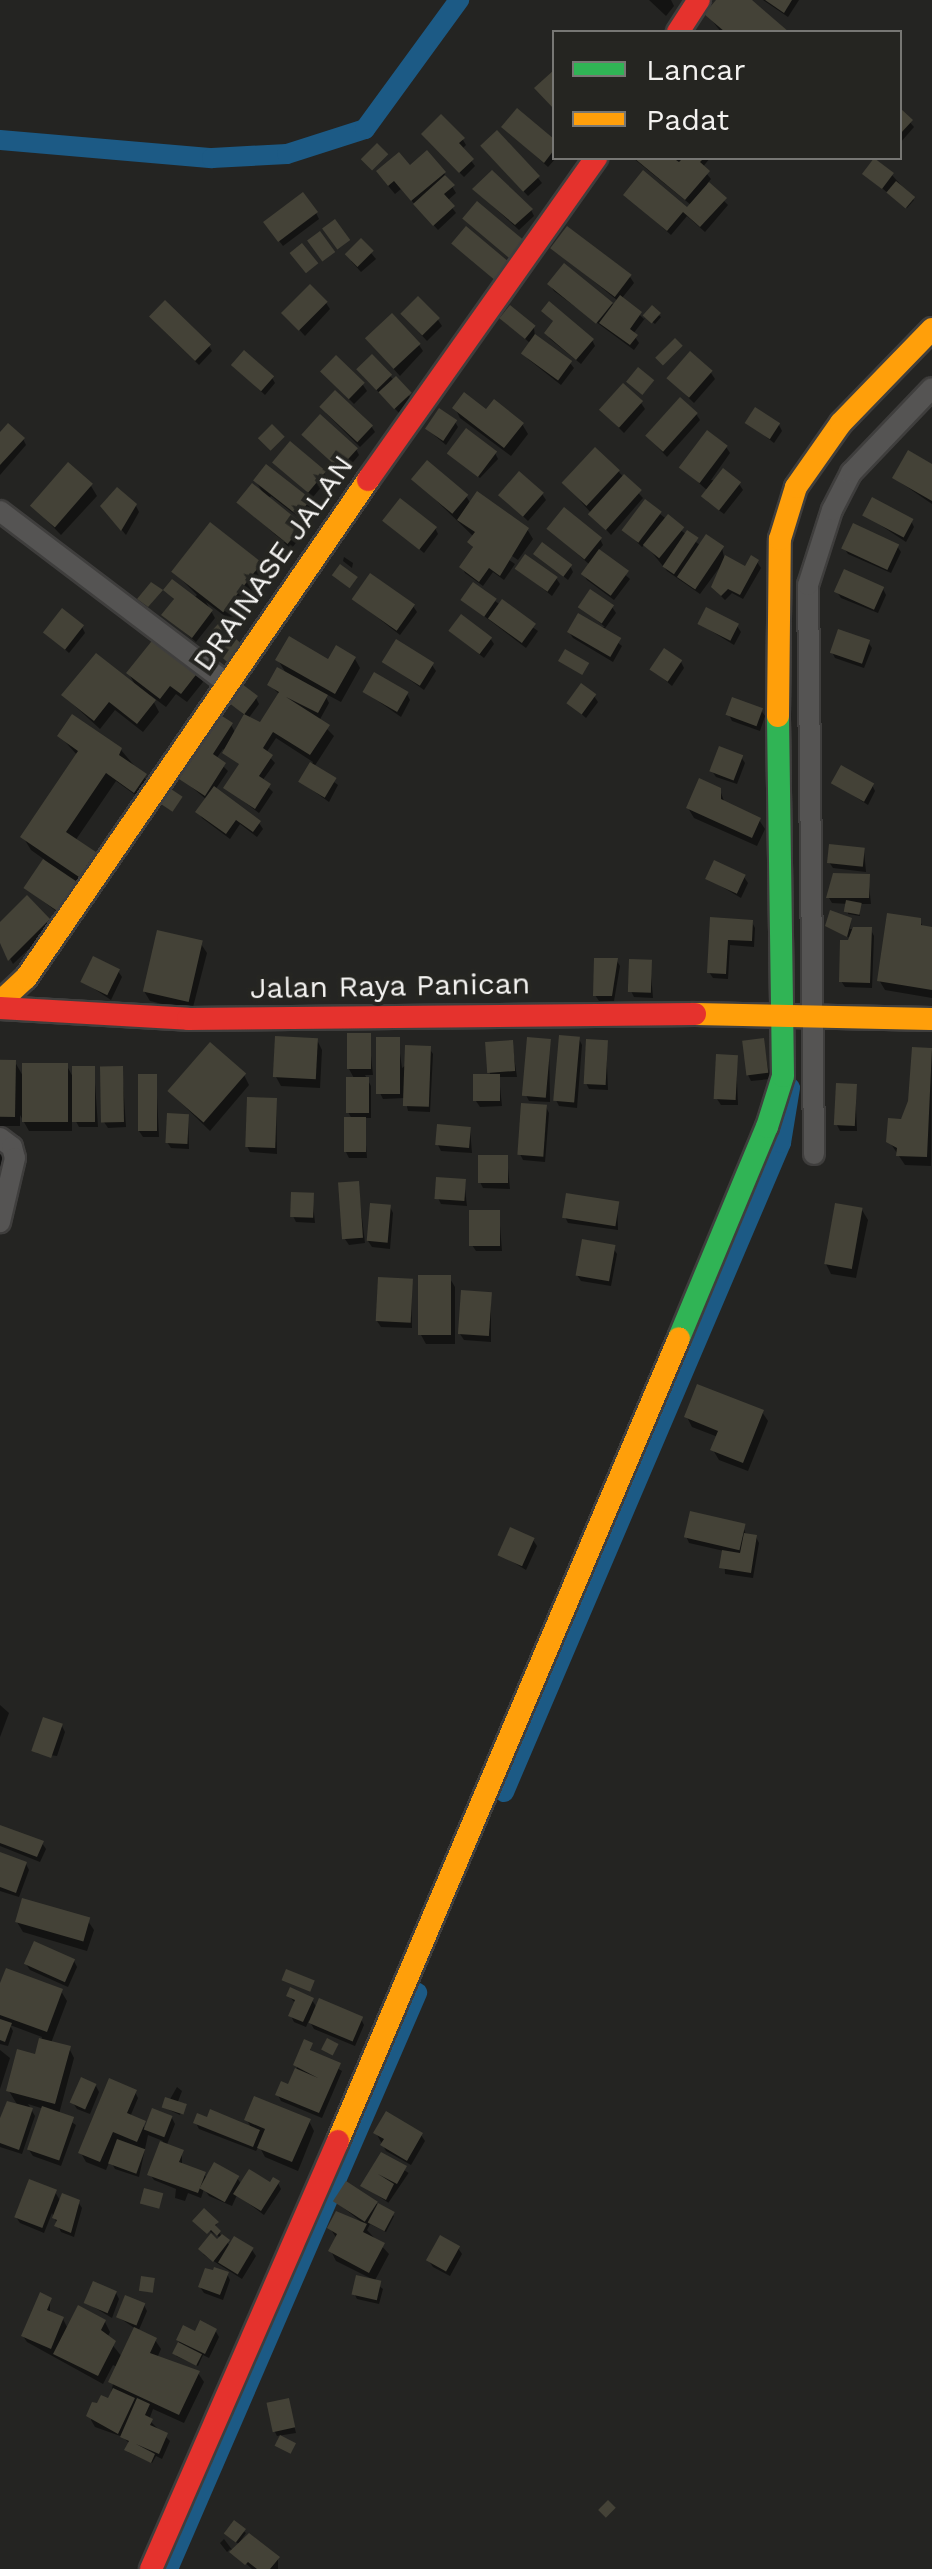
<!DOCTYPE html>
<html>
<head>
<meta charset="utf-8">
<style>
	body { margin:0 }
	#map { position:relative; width:932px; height:2569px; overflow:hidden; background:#242422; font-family:"Work Sans",sans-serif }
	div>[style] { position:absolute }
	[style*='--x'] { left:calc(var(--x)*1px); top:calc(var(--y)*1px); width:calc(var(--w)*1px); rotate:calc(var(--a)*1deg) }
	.shadow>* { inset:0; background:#0007; transform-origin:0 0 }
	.canal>* { height:20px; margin:-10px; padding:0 10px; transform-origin:10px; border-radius:10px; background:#1c5a85 }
	.building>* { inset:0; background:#444237; transform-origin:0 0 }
	.roads { filter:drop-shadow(2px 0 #3f3e3d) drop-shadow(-2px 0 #3f3e3d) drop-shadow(0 2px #3f3e3d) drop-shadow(0 -2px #3f3e3d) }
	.street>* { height:20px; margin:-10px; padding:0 10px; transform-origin:10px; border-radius:10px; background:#555453 }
	.fast>* { height:22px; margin:-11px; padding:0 11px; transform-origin:11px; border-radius:11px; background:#30b455 }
	.slow>* { height:22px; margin:-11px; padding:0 11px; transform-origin:11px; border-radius:11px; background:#ff9f0a }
	.jam>* { height:22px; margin:-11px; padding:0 11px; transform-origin:11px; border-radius:11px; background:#e5322d }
	span { translate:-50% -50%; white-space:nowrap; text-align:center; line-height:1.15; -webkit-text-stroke:8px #252521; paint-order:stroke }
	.street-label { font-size:30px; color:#f3f2f0 }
	.legend { position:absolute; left:552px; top:30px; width:350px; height:130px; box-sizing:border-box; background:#252521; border:2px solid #777774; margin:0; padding:12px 18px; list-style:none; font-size:30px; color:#f3f2f0 }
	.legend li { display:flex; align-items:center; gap:20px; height:50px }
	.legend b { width:50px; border:2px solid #777774 }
</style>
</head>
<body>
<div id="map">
	<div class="shadow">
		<i style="clip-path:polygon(649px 0,671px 0,674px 6px,666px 16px)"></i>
		<i style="clip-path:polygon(719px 0,748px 0,785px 32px,721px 32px,707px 14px)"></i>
		<i style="clip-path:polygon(763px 0,799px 0,788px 17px)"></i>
		<i style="clip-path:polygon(517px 111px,554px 143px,556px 158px,548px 167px,504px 127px)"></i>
		<i style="clip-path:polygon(900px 111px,914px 127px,900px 143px)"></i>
		<i style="clip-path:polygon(427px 140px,463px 140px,466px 145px,462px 149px,475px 166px,464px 177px)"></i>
		<i style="clip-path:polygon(487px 152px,538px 178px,542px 183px,528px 196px)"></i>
		<i style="clip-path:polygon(633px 158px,669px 158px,675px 163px,675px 158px,710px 158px,702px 168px,711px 179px,707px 184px,728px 205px,705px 232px,687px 216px,671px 235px,626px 195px,687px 210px,691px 205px)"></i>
		<i style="clip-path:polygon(410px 168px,444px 173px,456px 193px,447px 201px,456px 213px,438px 230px,401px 189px,395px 194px,384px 181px)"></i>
		<i style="clip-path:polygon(864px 174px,892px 175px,914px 200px,907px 208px)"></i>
		<i style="clip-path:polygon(475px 190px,531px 210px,534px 216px,519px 230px)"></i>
		<i style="clip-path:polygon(316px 213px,319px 219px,283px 246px,270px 229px)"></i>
		<i style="clip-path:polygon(361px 241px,376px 259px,361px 272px,351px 261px)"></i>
		<i style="clip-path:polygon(552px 247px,630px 277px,634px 283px,622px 298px,644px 319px,652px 309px,661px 317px,655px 324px,646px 317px,633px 334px,639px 343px,634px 350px,554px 291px,550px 285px,565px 267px,615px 306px,618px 301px)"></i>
		<i style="clip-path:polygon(326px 303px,330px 309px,305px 336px,285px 314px)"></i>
		<i style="clip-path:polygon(544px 311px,592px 340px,595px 346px,581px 364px,550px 339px,547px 333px,555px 323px)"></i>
		<i style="clip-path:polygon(403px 315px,438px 320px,442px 326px,427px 341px)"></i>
		<i style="clip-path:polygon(502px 318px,534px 328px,535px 337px,570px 363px,574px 368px,561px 385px,528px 359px,524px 353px,531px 344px)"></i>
		<i style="clip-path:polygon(156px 323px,209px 346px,212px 351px,199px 365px)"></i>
		<i style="clip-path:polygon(370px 343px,419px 345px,423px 351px,400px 376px)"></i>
		<i style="clip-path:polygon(234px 366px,272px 378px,275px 383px,265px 395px)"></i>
		<i style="clip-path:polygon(711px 373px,715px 379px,694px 403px,670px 380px)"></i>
		<i style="clip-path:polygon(363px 376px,390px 376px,414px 401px,400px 414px)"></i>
		<i style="clip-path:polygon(327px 377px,363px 385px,367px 391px,354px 404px)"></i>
		<i style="clip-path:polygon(641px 403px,645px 409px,624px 433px,602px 411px)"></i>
		<i style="clip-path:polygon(455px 408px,522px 424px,528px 434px,511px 456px,460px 418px)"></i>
		<i style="clip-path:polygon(326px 413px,371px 426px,375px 432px,360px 447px)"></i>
		<i style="clip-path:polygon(696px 414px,700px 420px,667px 457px,648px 437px)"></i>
		<i style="clip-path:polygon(455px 422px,458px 427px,446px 445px,428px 430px)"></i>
		<i style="clip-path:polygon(748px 423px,779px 425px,782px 431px,774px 443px)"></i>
		<i style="clip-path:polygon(304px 435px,356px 449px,359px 455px,344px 473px)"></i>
		<i style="clip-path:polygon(0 436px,23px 439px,26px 445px,0 475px)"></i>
		<i style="clip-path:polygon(726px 447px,730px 453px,711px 480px,739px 484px,743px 490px,724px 514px,708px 502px,704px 496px,708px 491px,683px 469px)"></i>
		<i style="clip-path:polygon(495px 453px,498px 459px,480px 478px,450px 454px)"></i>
		<i style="clip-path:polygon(275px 463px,324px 473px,328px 479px,313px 497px)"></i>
		<i style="clip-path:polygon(932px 467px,932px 504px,894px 478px)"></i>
		<i style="clip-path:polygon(618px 471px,643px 498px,611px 535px,565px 484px)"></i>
		<i style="clip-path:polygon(414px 479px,466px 496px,471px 504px,527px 529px,533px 539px,518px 560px,484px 537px,491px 548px,515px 564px,504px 580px,493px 572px,483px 586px,465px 573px,462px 567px,474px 550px,470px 542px,474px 537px)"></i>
		<i style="clip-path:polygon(256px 481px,309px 501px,313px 507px,302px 520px,271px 496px,268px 499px,304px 533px,291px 549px,239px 502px,264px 495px)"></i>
		<i style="clip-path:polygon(91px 486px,97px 496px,61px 535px,32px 505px)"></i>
		<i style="clip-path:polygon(542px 494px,546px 500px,528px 521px,501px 495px)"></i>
		<i style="clip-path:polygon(136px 506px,139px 512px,126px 535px,107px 513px)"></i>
		<i style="clip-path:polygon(660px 514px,701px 546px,722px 548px,724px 557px,746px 569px,757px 562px,761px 568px,743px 599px,732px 593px,725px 600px,718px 593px,725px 560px,700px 594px,667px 571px,645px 544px,642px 547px,623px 529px)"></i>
		<i style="clip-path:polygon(865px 515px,911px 521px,914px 527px,906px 542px)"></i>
		<i style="clip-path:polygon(386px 521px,435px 528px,438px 534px,424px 553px)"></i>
		<i style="clip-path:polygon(549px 529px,600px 539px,603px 545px,598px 551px,630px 579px,614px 600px,587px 580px,583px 574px,590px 565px)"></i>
		<i style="clip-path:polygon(897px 546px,901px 552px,891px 573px,848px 554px,844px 548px)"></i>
		<i style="clip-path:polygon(536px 554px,570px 566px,573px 572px,568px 580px)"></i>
		<i style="clip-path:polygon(344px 557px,353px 563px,352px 568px,343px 561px)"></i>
		<i style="clip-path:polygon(260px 565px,266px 574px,230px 620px,206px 602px,215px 618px,196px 642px,164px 615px,175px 601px,166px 590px,194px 598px,197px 595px,174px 572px)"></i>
		<i style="clip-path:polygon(518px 569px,556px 578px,560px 584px,552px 596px)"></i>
		<i style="clip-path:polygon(883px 589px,886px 595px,878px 613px,841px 598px,837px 592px)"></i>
		<i style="clip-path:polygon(355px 600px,413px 606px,417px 612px,400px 635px)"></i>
		<i style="clip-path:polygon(463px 600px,495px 601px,538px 631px,526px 648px)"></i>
		<i style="clip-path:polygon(581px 607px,612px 607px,616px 613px,603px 631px,622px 646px,613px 662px,573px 638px,569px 632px,605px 627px)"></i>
		<i style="clip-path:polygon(700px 624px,737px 626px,741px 632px,734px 645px)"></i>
		<i style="clip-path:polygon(82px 627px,85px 633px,69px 653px,46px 632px)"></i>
		<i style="clip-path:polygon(451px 632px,490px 638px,494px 644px,484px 658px)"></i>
		<i style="clip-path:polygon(868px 642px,872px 648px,864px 668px,835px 658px,832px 652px)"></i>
		<i style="clip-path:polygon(355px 659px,360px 668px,341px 702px,324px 693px,329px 703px,319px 721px,334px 736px,314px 767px,338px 785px,329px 802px,301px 782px,313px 762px,276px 738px,266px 753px,275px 763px,262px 781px,273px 792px,259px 813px,226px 788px,251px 768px,223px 749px,216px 759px,228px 771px,215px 790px,259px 823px,263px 829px,257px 837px,240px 824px,230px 839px,202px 818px,198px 812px,207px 800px,182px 779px,231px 725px,236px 734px,246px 717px,230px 701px,256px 698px,259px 704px,248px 719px,268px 732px,280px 695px,270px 685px,287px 675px,278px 660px)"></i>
		<i style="clip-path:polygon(385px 662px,432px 665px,436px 671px,424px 690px)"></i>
		<i style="clip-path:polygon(681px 662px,684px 668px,672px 686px,653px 670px)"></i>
		<i style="clip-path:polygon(197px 672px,203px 682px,187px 702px,176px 694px,166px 707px,150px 695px,159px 712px,143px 732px,115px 710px,100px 729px,64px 696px,138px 690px,129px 674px)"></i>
		<i style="clip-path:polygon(365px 692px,407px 694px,410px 700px,401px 717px)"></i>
		<i style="clip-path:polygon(594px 696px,598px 702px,586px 718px,569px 703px)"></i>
		<i style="clip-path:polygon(761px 710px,765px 716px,760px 731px,732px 721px,729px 715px)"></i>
		<i style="clip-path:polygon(60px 736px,121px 750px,148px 782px,138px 797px,116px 781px,75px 841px,94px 854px,61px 915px,26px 888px,45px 860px,31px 850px,23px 837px,78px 756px)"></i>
		<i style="clip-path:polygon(741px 757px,745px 763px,737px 784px,716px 777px,712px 771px)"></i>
		<i style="clip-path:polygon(834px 783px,872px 785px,875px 791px,868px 805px)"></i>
		<i style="clip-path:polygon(720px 790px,725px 804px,759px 820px,765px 829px,757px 846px,694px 818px,688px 808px)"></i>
		<i style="clip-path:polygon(864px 850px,866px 872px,833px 868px,829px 862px)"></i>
		<i style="clip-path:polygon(868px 876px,871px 904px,859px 904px,860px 916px,848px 914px,848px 904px,832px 903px,829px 898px)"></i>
		<i style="clip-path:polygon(744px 877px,748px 883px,741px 898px,709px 879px)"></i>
		<i style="clip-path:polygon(27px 899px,52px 927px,13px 964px,0 941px,0 925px)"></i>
		<i style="clip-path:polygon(712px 920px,752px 922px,755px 928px,754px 947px,730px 945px,728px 979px,713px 978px,709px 972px)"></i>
		<i style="clip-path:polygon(851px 920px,850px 929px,871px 930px,874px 936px,872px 988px,845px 987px,841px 981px,859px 943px,828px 926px)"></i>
		<i style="clip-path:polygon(919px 920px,924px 928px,932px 929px,932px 998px,885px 990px,879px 980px)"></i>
		<i style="clip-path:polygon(201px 944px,207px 953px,192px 1011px,150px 1001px,144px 991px)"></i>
		<i style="clip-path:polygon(617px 961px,620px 966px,614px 1001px,599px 1001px,595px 995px)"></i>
		<i style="clip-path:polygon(650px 962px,653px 998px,634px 997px,631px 991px)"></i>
		<i style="clip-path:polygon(118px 971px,122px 977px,111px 1000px,84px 982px)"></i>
		<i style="clip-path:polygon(369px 1036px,373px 1075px,365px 1075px,371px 1086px,371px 1118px,364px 1118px,367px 1158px,349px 1158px,346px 1152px,352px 1119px,348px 1112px,355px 1080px,349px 1069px)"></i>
		<i style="clip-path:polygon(398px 1039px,402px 1068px,429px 1048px,433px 1054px,430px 1112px,408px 1111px,405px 1098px,383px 1099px,380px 1093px)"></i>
		<i style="clip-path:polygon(579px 1039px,582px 1045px,577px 1108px,559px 1106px,556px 1100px)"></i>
		<i style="clip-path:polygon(317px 1040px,322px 1050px,320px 1088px,281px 1086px,276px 1077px)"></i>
		<i style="clip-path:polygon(763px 1040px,770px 1079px,751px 1081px,748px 1075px)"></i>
		<i style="clip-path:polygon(549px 1041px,550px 1102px,529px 1101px,526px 1095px)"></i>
		<i style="clip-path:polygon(512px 1043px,517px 1077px,499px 1077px,502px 1106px,480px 1107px,476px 1101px,492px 1077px,489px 1072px)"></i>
		<i style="clip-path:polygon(606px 1043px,608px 1090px,589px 1089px,586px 1083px)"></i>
		<i style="clip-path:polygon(915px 1050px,932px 1051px,931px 1166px,905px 1165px,889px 1141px,911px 1102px)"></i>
		<i style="clip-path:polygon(736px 1057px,738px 1105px,721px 1105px,717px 1099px)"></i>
		<i style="clip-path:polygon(15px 1062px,24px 1078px,67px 1066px,75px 1081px,94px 1068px,98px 1127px,79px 1127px,72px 1114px,72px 1131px,29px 1131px,20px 1115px,20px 1126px,0 1126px,0 1063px)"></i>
		<i style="clip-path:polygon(122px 1068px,126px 1127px,108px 1128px,104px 1122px)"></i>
		<i style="clip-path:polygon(244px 1075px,249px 1085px,210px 1131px,170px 1092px)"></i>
		<i style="clip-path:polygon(156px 1076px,159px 1137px,143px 1137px,139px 1131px)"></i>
		<i style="clip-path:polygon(855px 1086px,857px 1131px,840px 1131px,837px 1125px)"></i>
		<i style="clip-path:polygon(276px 1101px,277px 1154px,250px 1152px,247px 1146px)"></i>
		<i style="clip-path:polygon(546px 1107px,549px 1113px,545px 1162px,523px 1160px,520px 1154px)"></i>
		<i style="clip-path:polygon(188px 1117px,189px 1149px,171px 1148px,167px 1142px)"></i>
		<i style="clip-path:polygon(470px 1129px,472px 1153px,441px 1151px,438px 1145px)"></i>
		<i style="clip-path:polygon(0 1143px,8px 1153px,0 1215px)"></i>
		<i style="clip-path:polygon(507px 1158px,510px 1189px,483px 1188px,480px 1182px)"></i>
		<i style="clip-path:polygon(464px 1181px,467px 1206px,441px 1204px,438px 1198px)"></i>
		<i style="clip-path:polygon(358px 1184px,365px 1243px,349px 1245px,345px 1239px)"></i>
		<i style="clip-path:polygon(312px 1195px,315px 1223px,296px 1222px,293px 1216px)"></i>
		<i style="clip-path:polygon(617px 1203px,618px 1230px,568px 1223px,565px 1217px)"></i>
		<i style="clip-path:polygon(390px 1207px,393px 1213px,390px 1249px,372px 1247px,368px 1241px)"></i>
		<i style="clip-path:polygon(862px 1210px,868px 1220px,856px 1278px,831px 1274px,826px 1264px)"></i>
		<i style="clip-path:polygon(499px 1213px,502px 1251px,476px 1251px,472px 1245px)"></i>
		<i style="clip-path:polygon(613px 1248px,617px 1254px,611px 1286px,581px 1281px,577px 1275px)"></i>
		<i style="clip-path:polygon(449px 1277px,455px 1287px,455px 1344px,426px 1344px,421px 1335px)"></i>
		<i style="clip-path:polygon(411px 1282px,412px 1328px,381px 1327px,377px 1321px)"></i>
		<i style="clip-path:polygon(491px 1295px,491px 1342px,464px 1340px,460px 1334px)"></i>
		<i style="clip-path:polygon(762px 1412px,768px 1421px,748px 1471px,719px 1460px,713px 1450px,718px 1437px,692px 1427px,687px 1417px)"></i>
		<i style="clip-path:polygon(743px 1526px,746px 1535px,756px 1537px,759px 1543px,753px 1578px,725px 1574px,724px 1551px,689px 1543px,686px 1536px)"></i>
		<i style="clip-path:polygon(533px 1540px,537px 1546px,526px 1570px,500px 1554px)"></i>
		<i style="clip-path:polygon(0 1705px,9px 1713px,0 1737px)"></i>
		<i style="clip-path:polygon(62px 1726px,65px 1732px,57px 1756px,36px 1753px)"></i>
		<i style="clip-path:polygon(0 1827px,42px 1843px,46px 1849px,40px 1862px,0 1846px)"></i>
		<i style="clip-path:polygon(0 1855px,26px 1864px,29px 1870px,19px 1897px,0 1891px)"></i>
		<i style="clip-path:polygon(88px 1921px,94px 1930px,87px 1951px,23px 1932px,17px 1922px)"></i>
		<i style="clip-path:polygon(74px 1961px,77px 1967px,68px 1987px,30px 1970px,26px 1964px)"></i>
		<i style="clip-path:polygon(0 1990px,61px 1991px,67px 2001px,51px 2043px,69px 2048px,74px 2058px,59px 2114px,76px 2125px,61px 2166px,33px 2156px,29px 2150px,44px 2109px,28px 2104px,35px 2116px,22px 2154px,0 2147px,0 2125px,18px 2106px,9px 2091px,37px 2057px,42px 2037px,10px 2025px,13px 2031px,8px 2046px,0 2044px)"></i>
		<i style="clip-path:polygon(289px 1996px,312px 2000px,317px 2008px,361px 2019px,364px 2025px,355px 2046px,314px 2029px,309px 2020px,306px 2027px,294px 2022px,291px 2016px,296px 2004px)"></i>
		<i style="clip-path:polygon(306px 2042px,313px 2054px,342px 2071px,322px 2118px,281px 2101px,278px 2095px,290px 2087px)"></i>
		<i style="clip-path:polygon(0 2050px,10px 2058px,0 2089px)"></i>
		<i style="clip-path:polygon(96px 2086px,99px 2092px,90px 2114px,77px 2109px,73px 2103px)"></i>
		<i style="clip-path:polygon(177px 2087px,182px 2091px,177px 2104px,185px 2103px,180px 2115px,165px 2108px)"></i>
		<i style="clip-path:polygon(135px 2092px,138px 2098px,130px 2117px,147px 2129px,172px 2118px,175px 2124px,166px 2147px,182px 2152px,182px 2166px,204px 2174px,209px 2182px,237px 2178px,242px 2185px,278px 2183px,281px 2189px,264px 2215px,237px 2195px,232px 2206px,209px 2196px,204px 2189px,201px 2198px,188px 2193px,185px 2201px,175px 2198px,176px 2189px,154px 2180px,150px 2174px,163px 2141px,148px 2135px,139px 2177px,115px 2169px,110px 2160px,106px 2170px,86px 2162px,81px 2153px)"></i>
		<i style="clip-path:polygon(247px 2120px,309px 2121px,314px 2131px,298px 2171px,265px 2157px,259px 2146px,256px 2151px,199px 2129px,196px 2123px,252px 2129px)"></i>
		<i style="clip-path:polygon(376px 2133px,421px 2135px,425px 2141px,411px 2165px,386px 2151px)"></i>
		<i style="left:382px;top:2155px;width:32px;height:36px;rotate:34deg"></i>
		<i style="clip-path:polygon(55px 2192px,61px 2202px,78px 2202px,82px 2208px,74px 2237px,61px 2232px,52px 2213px,44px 2233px,20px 2223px,16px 2217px)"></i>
		<i style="clip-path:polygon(335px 2201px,377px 2204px,394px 2216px,386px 2232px,370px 2224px,367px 2230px,389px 2254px,374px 2282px,383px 2289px,379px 2304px,357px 2299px,354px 2293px,372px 2279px,336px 2261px,331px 2251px,337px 2239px,330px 2228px,360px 2221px)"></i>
		<i style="clip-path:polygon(196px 2223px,217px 2223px,215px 2228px,231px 2247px,252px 2250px,256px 2256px,242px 2279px,204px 2255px,201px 2249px,221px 2238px)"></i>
		<i style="clip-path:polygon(458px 2248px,462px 2254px,450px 2276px,433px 2267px,429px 2261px)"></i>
		<i style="clip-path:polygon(227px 2274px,230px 2280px,223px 2300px,204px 2293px,200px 2287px)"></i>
		<i style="clip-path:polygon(116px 2293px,119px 2299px,112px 2318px,87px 2303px)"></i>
		<i style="clip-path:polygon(50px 2300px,50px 2314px,63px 2319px,68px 2329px,105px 2322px,110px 2332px,107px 2338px,122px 2357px,136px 2329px,118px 2317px,144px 2305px,147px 2311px,138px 2332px,155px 2340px,161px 2349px,157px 2358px,198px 2373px,204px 2382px,184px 2423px,153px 2409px,149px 2420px,170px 2441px,162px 2459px,156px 2456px,152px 2463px,128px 2452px,130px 2444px,123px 2437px,95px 2427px,91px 2420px,94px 2405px,109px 2401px,117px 2367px,113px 2365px,103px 2384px,27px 2342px,23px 2336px)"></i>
		<i style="clip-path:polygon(215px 2330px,219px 2337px,209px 2358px,203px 2355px,198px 2366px,176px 2356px,179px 2340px)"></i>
		<i style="clip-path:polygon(288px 2401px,296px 2433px,277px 2436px,274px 2430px)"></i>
		<i style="clip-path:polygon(234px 2524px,246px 2533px,239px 2543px,278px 2559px,278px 2569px,252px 2569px,230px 2549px,227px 2552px,220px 2543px,224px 2539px,233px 2551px,240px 2545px,228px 2536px)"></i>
	</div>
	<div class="canal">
		<i style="--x:0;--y:140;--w:213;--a:4.9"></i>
		<i style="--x:212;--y:158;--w:75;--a:-3.1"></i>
		<i style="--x:287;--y:154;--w:82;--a:-17.8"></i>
		<i style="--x:365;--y:129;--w:160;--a:-53.9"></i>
		<i style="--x:504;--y:1792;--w:706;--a:-66.89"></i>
		<i style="--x:781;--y:1143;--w:56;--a:-80.7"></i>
		<i style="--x:168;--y:2569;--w:628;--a:-66.62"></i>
	</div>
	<div class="building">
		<i style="clip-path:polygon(716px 0,752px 0,789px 32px,725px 32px,704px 14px)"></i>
		<i style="clip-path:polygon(765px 0,792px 0,784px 13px)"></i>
		<i style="clip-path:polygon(554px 70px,554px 109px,534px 88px)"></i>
		<i style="clip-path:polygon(517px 108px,554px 139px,554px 150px,544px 163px,501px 127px)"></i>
		<i style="clip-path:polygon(900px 108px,913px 120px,900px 134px)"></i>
		<i style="clip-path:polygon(441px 114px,465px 138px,459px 143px,474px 159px,459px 173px,421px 134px)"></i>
		<i style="left:497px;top:130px;width:63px;height:23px;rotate:47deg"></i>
		<i style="left:377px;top:143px;width:16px;height:23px;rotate:45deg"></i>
		<i style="clip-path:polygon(427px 150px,446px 172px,411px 201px,394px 181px,388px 186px,376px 171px,399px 152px,410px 165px)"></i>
		<i style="clip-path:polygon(634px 158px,673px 158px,679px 162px,683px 158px,704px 158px,700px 162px,710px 171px,685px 200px)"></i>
		<i style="left:874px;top:158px;width:25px;height:20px;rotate:37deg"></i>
		<i style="clip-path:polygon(492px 170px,533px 209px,515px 225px,472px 189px)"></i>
		<i style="clip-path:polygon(643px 170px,687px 207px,709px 182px,727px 198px,700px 227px,683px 212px,667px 231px,623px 195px)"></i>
		<i style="clip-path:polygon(445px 175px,455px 185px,444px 194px,455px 206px,433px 226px,413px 204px)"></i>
		<i style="left:896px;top:181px;width:25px;height:15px;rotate:40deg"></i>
		<i style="left:303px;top:192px;width:25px;height:50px;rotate:53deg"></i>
		<i style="left:477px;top:201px;width:62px;height:23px;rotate:40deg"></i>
		<i style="left:335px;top:219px;width:26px;height:16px;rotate:54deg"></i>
		<i style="left:466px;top:226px;width:56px;height:23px;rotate:40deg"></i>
		<i style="left:567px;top:226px;width:81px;height:28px;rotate:37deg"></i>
		<i style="left:320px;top:231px;width:26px;height:16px;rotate:54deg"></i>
		<i style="left:361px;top:238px;width:18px;height:23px;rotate:45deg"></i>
		<i style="left:302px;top:243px;width:26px;height:16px;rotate:51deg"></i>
		<i style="left:564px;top:263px;width:63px;height:27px;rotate:39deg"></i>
		<i style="left:310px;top:284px;width:25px;height:41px;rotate:45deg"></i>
		<i style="clip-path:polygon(620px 295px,642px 312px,630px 329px,638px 335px,630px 345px,599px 323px)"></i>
		<i style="left:418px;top:296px;width:31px;height:25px;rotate:45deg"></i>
		<i style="left:165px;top:300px;width:64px;height:23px;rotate:44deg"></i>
		<i style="clip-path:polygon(549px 301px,594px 339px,576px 360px,544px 333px,553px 321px,541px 311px)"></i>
		<i style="left:510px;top:305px;width:33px;height:17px;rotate:39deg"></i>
		<i style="left:652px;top:305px;width:12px;height:14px;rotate:42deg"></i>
		<i style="left:392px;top:313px;width:42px;height:37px;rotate:47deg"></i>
		<i style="left:535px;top:334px;width:46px;height:24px;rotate:36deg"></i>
		<i style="left:675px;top:338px;width:11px;height:28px;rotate:45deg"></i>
		<i style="left:244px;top:350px;width:40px;height:20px;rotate:41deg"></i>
		<i style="left:690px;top:351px;width:30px;height:36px;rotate:41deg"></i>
		<i style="left:372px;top:354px;width:29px;height:22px;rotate:46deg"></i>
		<i style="left:336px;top:355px;width:40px;height:23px;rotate:44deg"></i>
		<i style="left:638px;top:367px;width:21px;height:19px;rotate:39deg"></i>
		<i style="left:396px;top:376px;width:23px;height:24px;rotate:47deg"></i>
		<i style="left:623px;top:383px;width:27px;height:36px;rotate:42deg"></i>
		<i style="left:335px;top:390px;width:52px;height:23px;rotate:43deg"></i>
		<i style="clip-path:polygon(464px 392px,486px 409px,494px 399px,524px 423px,504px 448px,452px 408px)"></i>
		<i style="left:680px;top:397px;width:24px;height:52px;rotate:42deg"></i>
		<i style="left:755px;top:407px;width:30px;height:19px;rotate:33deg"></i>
		<i style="left:439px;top:408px;width:22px;height:25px;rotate:34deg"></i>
		<i style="left:320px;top:414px;width:51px;height:28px;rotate:42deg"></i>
		<i style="clip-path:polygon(8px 423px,25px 438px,0 465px,0 432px)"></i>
		<i style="left:272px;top:424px;width:18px;height:20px;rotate:45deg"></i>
		<i style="left:466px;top:428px;width:39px;height:32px;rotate:37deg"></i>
		<i style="left:707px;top:430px;width:26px;height:47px;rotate:37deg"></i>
		<i style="left:290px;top:441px;width:47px;height:28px;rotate:40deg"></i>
		<i style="left:595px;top:447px;width:34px;height:49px;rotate:43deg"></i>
		<i style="clip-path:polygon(908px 450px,932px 464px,932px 501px,892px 478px)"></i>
		<i style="left:427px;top:460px;width:54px;height:25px;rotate:40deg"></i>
		<i style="left:68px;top:462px;width:33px;height:58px;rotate:41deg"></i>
		<i style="left:266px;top:464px;width:57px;height:21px;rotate:38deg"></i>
		<i style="left:723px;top:468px;width:23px;height:36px;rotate:38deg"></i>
		<i style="left:519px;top:471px;width:33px;height:32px;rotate:41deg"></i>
		<i style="left:624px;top:474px;width:24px;height:54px;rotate:42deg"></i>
		<i style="left:252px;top:483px;width:66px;height:25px;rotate:39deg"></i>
		<i style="clip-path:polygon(117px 487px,137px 504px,121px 531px,100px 506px)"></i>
		<i style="clip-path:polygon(477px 491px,529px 528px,500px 576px,489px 568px,479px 582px,459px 567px,473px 547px,467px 542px,475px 532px,457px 520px)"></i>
		<i style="left:872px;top:497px;width:47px;height:21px;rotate:28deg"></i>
		<i style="left:400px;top:498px;width:47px;height:29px;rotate:38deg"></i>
		<i style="left:645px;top:499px;width:21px;height:39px;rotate:37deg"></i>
		<i style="left:564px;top:507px;width:49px;height:28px;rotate:39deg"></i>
		<i style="left:668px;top:514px;width:21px;height:40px;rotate:39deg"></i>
		<i style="left:210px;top:522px;width:66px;height:63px;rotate:38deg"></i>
		<i style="left:853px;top:523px;width:51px;height:28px;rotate:25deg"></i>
		<i style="left:687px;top:530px;width:14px;height:44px;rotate:34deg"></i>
		<i style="left:706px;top:534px;width:22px;height:52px;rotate:34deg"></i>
		<i style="left:542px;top:542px;width:38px;height:15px;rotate:37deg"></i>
		<i style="left:599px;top:549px;width:37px;height:31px;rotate:36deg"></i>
		<i style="left:525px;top:554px;width:40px;height:18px;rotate:35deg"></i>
		<i style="clip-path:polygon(725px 555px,745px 566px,751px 555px,759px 560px,740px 595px,728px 589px,721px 596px,711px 587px)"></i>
		<i style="left:340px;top:564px;width:22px;height:14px;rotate:36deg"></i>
		<i style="left:844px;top:569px;width:44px;height:25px;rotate:24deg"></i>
		<i style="left:370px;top:573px;width:55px;height:32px;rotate:35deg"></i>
		<i style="clip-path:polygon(172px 579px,213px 610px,192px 638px,161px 615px,174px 599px,163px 590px)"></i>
		<i style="clip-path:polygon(151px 582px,163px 590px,148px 607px,137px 599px)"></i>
		<i style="left:473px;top:582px;width:29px;height:22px;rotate:35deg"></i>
		<i style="left:590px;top:589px;width:29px;height:22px;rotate:34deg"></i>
		<i style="left:502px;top:599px;width:42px;height:24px;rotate:36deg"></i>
		<i style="left:706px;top:607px;width:37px;height:19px;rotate:27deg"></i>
		<i style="left:62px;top:608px;width:28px;height:31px;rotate:38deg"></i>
		<i style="left:578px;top:613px;width:50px;height:22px;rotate:30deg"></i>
		<i style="left:461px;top:614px;width:39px;height:21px;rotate:37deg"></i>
		<i style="left:219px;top:623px;width:34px;height:23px;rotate:43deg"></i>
		<i style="left:838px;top:629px;width:34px;height:25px;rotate:19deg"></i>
		<i style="clip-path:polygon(289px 636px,328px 659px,336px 645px,356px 657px,335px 694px,275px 660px)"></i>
		<i style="clip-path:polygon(155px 637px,199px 671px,181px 694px,170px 686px,160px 699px,126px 673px)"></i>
		<i style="left:396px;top:639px;width:45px;height:27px;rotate:32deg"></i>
		<i style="left:664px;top:648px;width:22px;height:26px;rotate:34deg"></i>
		<i style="left:565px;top:649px;width:28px;height:14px;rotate:30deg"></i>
		<i style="clip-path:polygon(96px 653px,156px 700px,137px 724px,109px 702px,94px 721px,61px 695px)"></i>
		<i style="clip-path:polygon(277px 667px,328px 695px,318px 713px,286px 697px,330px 725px,310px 755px,273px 732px,263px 748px,273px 755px,259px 776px,271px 784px,255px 809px,223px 788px,239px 764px,222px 753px,244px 714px,260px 722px,279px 692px,267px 685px)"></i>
		<i style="left:374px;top:672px;width:40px;height:23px;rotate:30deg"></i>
		<i style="left:581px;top:683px;width:19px;height:25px;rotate:36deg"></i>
		<i style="left:242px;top:684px;width:20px;height:23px;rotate:37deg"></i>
		<i style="left:732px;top:697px;width:33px;height:19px;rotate:20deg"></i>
		<i style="clip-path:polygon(72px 714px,122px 748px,119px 755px,147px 774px,134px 793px,106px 773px,66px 832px,96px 852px,79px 877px,20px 837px,78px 751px,57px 736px)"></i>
		<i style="clip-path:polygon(222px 716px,233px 723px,213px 754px,226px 763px,205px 796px,179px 779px)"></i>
		<i style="left:719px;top:746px;width:26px;height:27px;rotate:21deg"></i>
		<i style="left:310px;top:762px;width:31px;height:23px;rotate:31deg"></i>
		<i style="left:841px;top:765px;width:38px;height:21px;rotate:29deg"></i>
		<i style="clip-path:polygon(699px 778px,721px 788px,721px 799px,761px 818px,752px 838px,686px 808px)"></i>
		<i style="clip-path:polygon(214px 786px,261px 821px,253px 832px,236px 820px,226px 834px,195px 812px)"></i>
		<i style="left:171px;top:789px;width:14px;height:18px;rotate:34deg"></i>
		<i style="left:829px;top:844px;width:36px;height:19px;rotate:6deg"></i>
		<i style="left:43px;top:859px;width:40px;height:35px;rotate:34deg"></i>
		<i style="left:714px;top:860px;width:35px;height:21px;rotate:25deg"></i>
		<i style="clip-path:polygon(833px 873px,870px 874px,869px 898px,826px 898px)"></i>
		<i style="clip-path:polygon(27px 895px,50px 919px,8px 961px,0 943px,0 922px)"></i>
		<i style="left:846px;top:900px;width:16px;height:12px;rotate:11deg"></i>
		<i style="clip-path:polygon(830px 910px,852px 918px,847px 937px,825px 926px)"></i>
		<i style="clip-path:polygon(887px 913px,921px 918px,921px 925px,932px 927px,932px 990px,877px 981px)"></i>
		<i style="clip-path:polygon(710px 917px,753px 920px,752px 941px,728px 940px,726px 974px,707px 973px)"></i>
		<i style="clip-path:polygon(853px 927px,872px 927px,870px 983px,839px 982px,840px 940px,848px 940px)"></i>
		<i style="left:157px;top:930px;width:47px;height:63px;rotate:13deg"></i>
		<i style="left:93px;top:956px;width:30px;height:29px;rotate:26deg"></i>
		<i style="clip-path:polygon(594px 958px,618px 958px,612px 996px,593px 996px)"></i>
		<i style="left:629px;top:959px;width:23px;height:33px;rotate:2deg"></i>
		<i style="left:347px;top:1033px;width:24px;height:36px"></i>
		<i style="left:559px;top:1035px;width:21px;height:66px;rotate:5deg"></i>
		<i style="left:275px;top:1036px;width:43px;height:41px;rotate:3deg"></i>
		<i style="left:376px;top:1037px;width:24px;height:57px"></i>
		<i style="left:527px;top:1037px;width:24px;height:59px;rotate:5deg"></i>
		<i style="left:764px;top:1038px;width:35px;height:22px;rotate:83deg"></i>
		<i style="left:586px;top:1039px;width:22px;height:45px;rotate:3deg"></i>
		<i style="left:513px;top:1040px;width:31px;height:28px;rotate:86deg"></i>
		<i style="left:210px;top:1042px;width:48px;height:65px;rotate:41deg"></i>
		<i style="left:405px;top:1045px;width:26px;height:61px;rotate:2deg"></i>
		<i style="clip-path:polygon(912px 1047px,932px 1048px,927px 1157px,896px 1156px,897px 1148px,886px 1142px,888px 1118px,901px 1119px,908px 1101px)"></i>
		<i style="left:716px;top:1054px;width:22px;height:45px;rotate:3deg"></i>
		<i style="left:16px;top:1060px;width:57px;height:16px;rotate:91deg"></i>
		<i style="left:22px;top:1063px;width:46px;height:59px"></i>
		<i style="left:72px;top:1066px;width:23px;height:56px"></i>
		<i style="left:123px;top:1066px;width:56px;height:23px;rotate:89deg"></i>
		<i style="left:138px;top:1074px;width:19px;height:57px"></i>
		<i style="left:500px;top:1074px;width:27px;height:27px;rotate:90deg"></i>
		<i style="left:346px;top:1077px;width:23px;height:36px"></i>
		<i style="left:836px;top:1083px;width:21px;height:42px;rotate:3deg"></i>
		<i style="left:247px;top:1097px;width:30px;height:50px;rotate:2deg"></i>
		<i style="left:521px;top:1103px;width:26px;height:52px;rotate:4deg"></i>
		<i style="left:167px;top:1113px;width:22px;height:30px;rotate:3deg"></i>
		<i style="left:344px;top:1117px;width:22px;height:35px"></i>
		<i style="left:437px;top:1124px;width:34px;height:21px;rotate:5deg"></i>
		<i style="left:478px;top:1155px;width:30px;height:28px"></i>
		<i style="left:436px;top:1177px;width:30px;height:22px;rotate:4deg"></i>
		<i style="left:359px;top:1181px;width:57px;height:21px;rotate:86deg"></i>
		<i style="left:291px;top:1192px;width:23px;height:25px;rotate:2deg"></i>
		<i style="left:566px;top:1193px;width:54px;height:25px;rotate:9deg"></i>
		<i style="left:370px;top:1203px;width:21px;height:38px;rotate:5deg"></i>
		<i style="left:835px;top:1203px;width:28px;height:62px;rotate:10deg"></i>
		<i style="left:469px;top:1210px;width:31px;height:36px"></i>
		<i style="left:582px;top:1239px;width:34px;height:37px;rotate:10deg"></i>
		<i style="left:418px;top:1275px;width:33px;height:60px"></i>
		<i style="left:378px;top:1277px;width:35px;height:44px;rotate:3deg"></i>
		<i style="left:461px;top:1290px;width:31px;height:44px;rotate:4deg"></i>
		<i style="clip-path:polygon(697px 1384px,764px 1410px,743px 1463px,710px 1450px,718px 1431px,684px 1417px)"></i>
		<i style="left:690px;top:1511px;width:57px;height:27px;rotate:13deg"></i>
		<i style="left:510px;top:1527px;width:27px;height:31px;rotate:24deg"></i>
		<i style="clip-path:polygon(744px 1533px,757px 1535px,751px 1573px,719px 1568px,722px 1550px,740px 1553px)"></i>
		<i style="left:43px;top:1717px;width:21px;height:36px;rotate:19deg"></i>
		<i style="clip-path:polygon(0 1825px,44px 1841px,37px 1857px,0 1843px)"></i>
		<i style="clip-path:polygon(0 1852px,27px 1862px,16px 1893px,0 1887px)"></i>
		<i style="left:22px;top:1898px;width:71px;height:25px;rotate:16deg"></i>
		<i style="left:34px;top:1941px;width:45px;height:25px;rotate:24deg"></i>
		<i style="clip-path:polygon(6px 1968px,63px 1989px,47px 2032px,0 2015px,0 1983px)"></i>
		<i style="left:286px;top:1969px;width:31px;height:12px;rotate:22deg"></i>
		<i style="clip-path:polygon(290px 1987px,314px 1998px,303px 2022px,288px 2016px,295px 2000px,286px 1996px)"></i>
		<i style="left:319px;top:1998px;width:48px;height:27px;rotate:23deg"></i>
		<i style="clip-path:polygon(0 2019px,12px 2023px,5px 2042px,0 2040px)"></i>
		<i style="clip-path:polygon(39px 2038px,71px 2046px,55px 2104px,6px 2091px,17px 2049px,35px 2054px)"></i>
		<i style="left:327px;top:2038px;width:13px;height:13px;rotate:27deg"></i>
		<i style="clip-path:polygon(304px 2039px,313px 2043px,310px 2050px,341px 2063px,319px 2113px,275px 2095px,281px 2081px,288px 2084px,295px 2068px,318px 2078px,293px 2065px)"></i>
		<i style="left:81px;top:2077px;width:17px;height:28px;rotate:24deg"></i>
		<i style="clip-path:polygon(109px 2078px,137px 2090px,127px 2113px,146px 2121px,137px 2142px,113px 2132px,100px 2162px,78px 2153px)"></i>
		<i style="clip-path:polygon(254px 2096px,311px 2119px,292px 2162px,257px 2148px,265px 2129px,244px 2120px)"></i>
		<i style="left:165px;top:2097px;width:23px;height:11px;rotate:18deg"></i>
		<i style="clip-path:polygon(7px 2101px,33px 2108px,19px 2150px,0 2143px,0 2118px)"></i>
		<i style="left:42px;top:2106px;width:34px;height:46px;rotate:19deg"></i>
		<i style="left:152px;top:2108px;width:22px;height:23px;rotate:21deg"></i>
		<i style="clip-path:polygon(210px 2109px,260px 2130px,253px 2147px,193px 2123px,197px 2113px,207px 2117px)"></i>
		<i style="clip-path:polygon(386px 2111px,423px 2133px,407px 2161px,380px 2145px,384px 2139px,373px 2133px)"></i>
		<i style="left:117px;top:2139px;width:30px;height:26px;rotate:20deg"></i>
		<i style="clip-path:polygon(160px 2141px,184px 2150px,179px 2162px,206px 2172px,198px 2193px,147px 2175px)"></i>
		<i style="clip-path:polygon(381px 2152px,407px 2166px,397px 2184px,378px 2174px,394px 2184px,386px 2200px,360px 2186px)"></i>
		<i style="left:214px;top:2162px;width:29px;height:30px;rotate:29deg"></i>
		<i style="clip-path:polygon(249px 2169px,270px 2182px,273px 2177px,280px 2181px,261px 2211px,233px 2194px)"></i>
		<i style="left:29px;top:2179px;width:30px;height:41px;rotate:21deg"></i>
		<i style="left:346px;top:2181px;width:38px;height:24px;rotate:33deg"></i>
		<i style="left:144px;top:2188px;width:20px;height:16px;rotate:15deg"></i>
		<i style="clip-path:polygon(62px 2193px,80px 2200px,71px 2233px,54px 2226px,57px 2220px,52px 2218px)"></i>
		<i style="left:378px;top:2203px;width:19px;height:22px;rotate:28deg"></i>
		<i style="clip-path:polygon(204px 2208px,219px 2222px,215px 2225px,221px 2231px,217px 2236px,211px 2230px,207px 2234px,192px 2221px)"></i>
		<i style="clip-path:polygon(336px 2211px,367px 2224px,363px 2232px,385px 2243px,369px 2273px,328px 2251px,337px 2234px,327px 2228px)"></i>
		<i style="clip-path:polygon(211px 2233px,217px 2239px,222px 2234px,230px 2240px,213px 2262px,198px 2249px)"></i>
		<i style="left:440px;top:2235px;width:23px;height:29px;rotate:29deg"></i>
		<i style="left:234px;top:2236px;width:23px;height:31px;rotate:31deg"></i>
		<i style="clip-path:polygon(214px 2267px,229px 2272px,220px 2295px,198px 2287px,205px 2268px,213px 2270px)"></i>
		<i style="left:356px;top:2275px;width:26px;height:20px;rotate:13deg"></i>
		<i style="left:141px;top:2276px;width:14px;height:15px;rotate:8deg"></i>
		<i style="left:93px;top:2281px;width:26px;height:24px;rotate:23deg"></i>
		<i style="clip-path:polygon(40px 2292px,52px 2298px,47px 2310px,64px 2317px,51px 2349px,21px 2336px)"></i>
		<i style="left:125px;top:2295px;width:22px;height:24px;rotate:22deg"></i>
		<i style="clip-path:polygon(78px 2305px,106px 2320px,101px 2330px,116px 2341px,98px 2376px,53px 2354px)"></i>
		<i style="clip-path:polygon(200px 2320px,217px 2329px,205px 2354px,176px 2340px,183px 2325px,195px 2331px)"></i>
		<i style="clip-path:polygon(134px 2327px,157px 2338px,150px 2353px,200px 2371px,179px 2415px,108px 2382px)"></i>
		<i style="left:178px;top:2342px;width:27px;height:13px;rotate:27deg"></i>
		<i style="clip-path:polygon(113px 2388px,135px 2398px,118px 2434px,86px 2416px,92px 2402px,97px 2403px,101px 2395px,108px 2398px)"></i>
		<i style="clip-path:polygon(137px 2398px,150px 2404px,145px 2415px,153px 2419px,150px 2425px,168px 2433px,159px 2454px,136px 2444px,155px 2454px,151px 2463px,124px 2450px,129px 2441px,120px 2437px)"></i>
		<i style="left:289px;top:2398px;width:30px;height:23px;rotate:78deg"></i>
		<i style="left:280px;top:2435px;width:18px;height:12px;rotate:27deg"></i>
		<i style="left:608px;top:2500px;width:11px;height:14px;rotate:45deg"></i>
		<i style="left:234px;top:2520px;width:15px;height:17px;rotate:37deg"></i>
		<i style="clip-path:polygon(249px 2533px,280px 2557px,270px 2569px,257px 2569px,248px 2562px,245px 2565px,229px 2552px)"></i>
	</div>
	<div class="roads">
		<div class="street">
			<i style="--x:0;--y:511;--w:285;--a:37.2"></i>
			<i style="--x:0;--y:1138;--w:15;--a:37"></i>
			<i style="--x:12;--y:1147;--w:11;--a:75"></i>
			<i style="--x:15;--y:1158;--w:66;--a:103.2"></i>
			<i style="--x:814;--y:1154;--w:569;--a:-90.6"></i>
			<i style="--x:808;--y:585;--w:79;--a:-72.3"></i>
			<i style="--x:832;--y:510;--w:42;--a:-62.8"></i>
			<i style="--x:851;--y:473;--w:117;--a:-46.4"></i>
		</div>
		<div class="fast">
			<i style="--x:679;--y:1338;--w:229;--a:-67.4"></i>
			<i style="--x:767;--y:1127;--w:53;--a:-72.6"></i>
			<i style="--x:783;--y:1076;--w:360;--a:-90.8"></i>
		</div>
		<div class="slow">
			<i style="--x:778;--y:716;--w:177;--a:-89.4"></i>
			<i style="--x:780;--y:539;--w:54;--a:-72.9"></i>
			<i style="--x:796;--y:487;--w:78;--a:-54.9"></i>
			<i style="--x:841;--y:423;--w:131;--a:-45.9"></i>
			<i style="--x:0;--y:1002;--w:35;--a:-43"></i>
			<i style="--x:26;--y:978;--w:604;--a:-55.52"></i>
			<i style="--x:695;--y:1014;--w:237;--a:1.2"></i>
			<i style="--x:338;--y:2141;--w:872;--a:-66.99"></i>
		</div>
		<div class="jam">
			<i style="--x:678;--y:32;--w:38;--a:-57"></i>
			<i style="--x:368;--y:480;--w:395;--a:-54.7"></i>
			<i style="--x:0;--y:1008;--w:188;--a:3.3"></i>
			<i style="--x:188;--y:1019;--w:507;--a:-0.57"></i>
			<i style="--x:151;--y:2569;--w:467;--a:-66.4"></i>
		</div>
	</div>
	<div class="street-label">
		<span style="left:273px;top:563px;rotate:-55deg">DRAINASE JALAN</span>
		<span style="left:390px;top:986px;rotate:-1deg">Jalan Raya Panican</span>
	</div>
	<ul class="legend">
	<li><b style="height:12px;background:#30b455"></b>Lancar</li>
	<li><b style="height:12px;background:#ff9f0a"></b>Padat</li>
	</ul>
</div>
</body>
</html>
